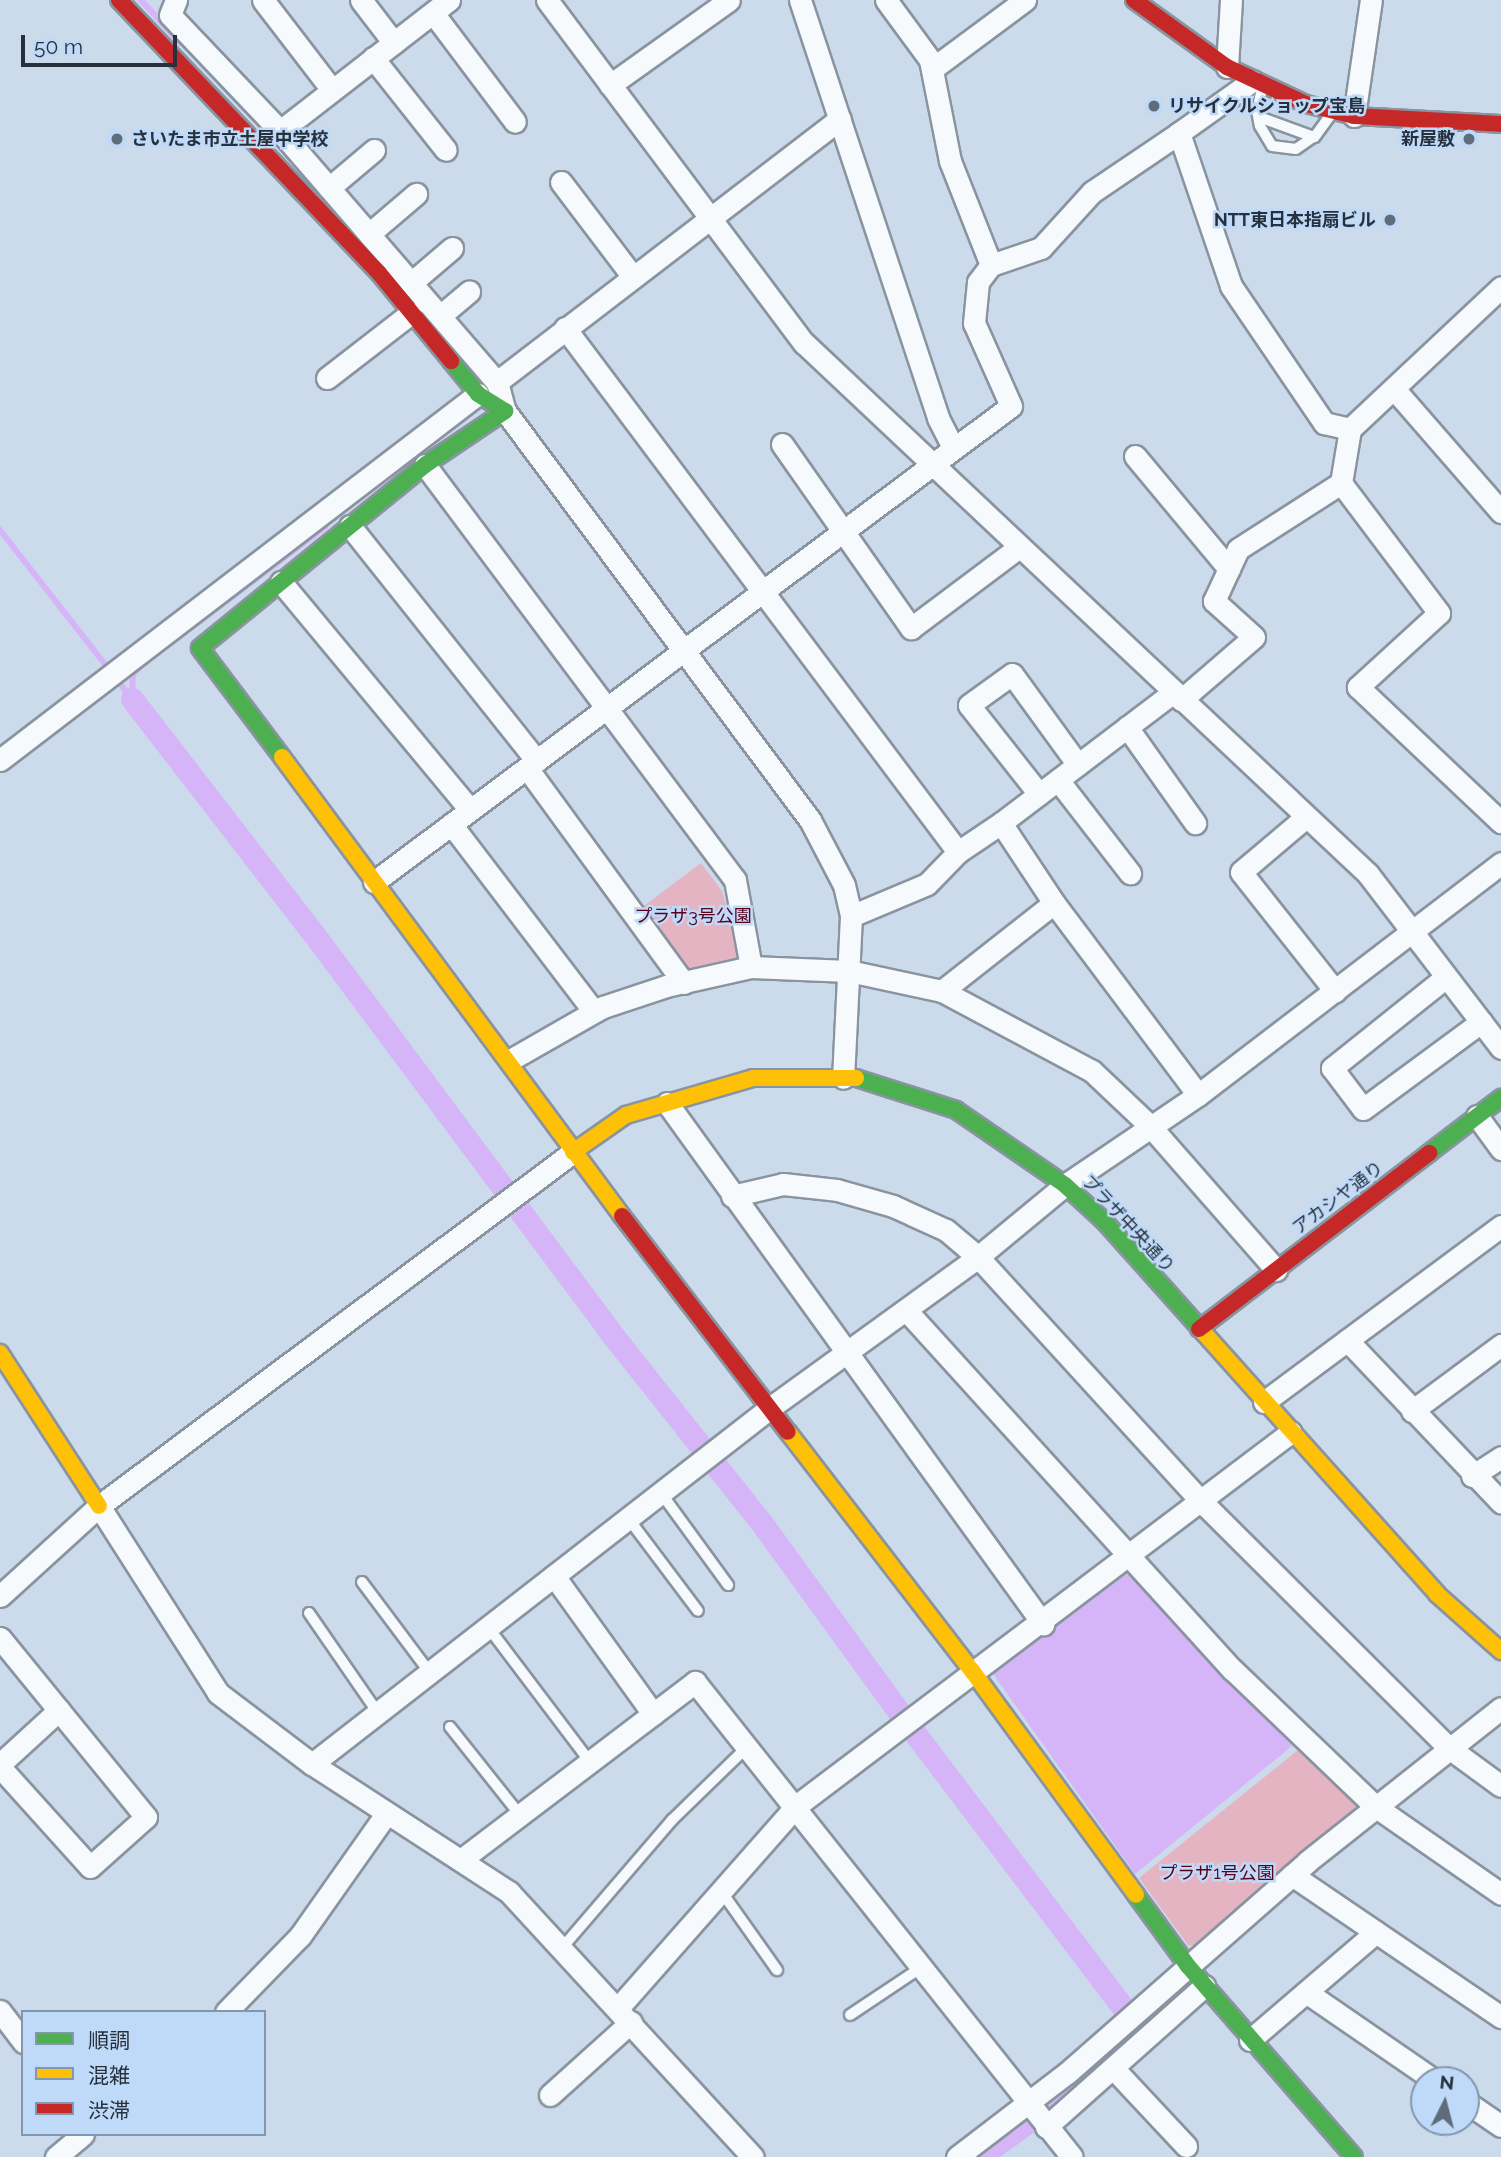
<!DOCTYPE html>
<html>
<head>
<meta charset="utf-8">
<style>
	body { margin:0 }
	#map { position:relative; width:1501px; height:2157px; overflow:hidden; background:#ccdbeb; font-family:Raleway,"Noto Sans JP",sans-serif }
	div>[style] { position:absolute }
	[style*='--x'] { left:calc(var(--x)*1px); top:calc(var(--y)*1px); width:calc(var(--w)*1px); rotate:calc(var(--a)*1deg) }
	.green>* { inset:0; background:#e4b4c2 }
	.water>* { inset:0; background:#d6b4f8 }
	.stream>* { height:6px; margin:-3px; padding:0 3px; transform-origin:3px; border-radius:3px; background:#d6b4f8 }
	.canal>* { height:23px; margin:-11.5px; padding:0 11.5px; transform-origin:11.5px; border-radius:11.5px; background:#d6b4f8 }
	.roads { filter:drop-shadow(2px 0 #8994a0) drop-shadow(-2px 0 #8994a0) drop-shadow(0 2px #8994a0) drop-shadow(0 -2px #8994a0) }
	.lane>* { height:10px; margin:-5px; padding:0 5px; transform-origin:5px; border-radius:5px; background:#f7fafc }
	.street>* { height:21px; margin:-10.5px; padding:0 10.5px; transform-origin:10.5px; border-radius:10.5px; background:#f7fafc }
	.fast>* { height:16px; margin:-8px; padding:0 8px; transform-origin:8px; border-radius:8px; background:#4caf50 }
	.slow>* { height:16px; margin:-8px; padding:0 8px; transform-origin:8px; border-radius:8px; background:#ffc107 }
	.jam>* { height:16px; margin:-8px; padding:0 8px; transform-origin:8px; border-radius:8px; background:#c62828 }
	.dots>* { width:19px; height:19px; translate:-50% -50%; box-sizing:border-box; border:4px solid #bfdaf8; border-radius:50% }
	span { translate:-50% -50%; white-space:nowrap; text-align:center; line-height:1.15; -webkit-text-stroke:5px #bfdaf8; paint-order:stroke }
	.poi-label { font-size:18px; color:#27313d; font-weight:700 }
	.left { translate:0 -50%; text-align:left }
	.right { translate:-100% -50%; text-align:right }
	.park-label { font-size:18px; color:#59001c }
	.street-label { font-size:18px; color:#27313d }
	.legend { position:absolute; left:21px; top:2010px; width:245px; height:126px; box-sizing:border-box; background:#bfdaf8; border:2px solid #8296ad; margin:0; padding:9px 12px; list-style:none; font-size:21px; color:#27313d }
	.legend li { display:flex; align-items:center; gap:14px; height:35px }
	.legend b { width:35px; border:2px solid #8296ad }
	.north { position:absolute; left:1410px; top:2066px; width:70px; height:70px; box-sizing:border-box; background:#bfdaf8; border:2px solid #8296ad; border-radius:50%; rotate:6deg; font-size:19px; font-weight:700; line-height:28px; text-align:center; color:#27313d }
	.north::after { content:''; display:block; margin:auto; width:24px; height:32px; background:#616c7a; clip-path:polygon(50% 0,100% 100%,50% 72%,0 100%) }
	.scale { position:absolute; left:21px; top:35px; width:156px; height:32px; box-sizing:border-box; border:4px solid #27313d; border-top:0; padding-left:9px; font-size:21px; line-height:24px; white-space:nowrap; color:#27313d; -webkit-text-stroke:5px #bfdaf8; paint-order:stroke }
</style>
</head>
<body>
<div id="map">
	<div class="green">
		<i style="clip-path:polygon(701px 863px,722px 891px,741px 956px,733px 967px,696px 973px,685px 969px,641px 908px)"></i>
		<i style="clip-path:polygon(1298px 1750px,1357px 1805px,1356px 1815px,1200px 1947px,1188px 1945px,1139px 1878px)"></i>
	</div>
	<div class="water">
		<i style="clip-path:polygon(1122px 1574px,1132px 1575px,1292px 1746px,1135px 1874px,991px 1671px)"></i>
	</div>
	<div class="stream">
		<i style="--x:141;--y:0;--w:59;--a:47.7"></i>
		<i style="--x:0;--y:530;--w:214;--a:52"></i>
		<i style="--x:132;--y:699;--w:25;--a:-88"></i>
		<i style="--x:133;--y:674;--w:14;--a:-45"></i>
		<i style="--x:143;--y:664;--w:228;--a:-37"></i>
	</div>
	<div class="canal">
		<i style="--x:132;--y:699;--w:296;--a:52.3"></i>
		<i style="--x:313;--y:933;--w:492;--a:53.3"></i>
		<i style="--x:607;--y:1328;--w:251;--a:51.6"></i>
		<i style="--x:763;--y:1525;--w:245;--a:54"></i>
		<i style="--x:907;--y:1723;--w:382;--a:52.8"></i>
		<i style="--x:1138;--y:2027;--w:132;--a:138.7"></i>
		<i style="--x:1039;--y:2114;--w:74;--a:144.4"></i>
	</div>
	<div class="roads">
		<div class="lane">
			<i style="--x:1262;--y:88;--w:24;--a:102"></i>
			<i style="--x:1257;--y:111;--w:15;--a:79"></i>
			<i style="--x:1260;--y:126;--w:23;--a:59"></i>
			<i style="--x:1272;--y:146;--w:24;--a:7"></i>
			<i style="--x:1296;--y:149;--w:24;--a:-35"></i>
			<i style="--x:1316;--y:135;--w:26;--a:-54"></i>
			<i style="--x:1259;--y:117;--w:59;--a:20"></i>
			<i style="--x:661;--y:1493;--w:114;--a:53.9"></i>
			<i style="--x:628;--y:1518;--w:116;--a:53"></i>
			<i style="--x:362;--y:1582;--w:114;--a:53.2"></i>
			<i style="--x:309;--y:1613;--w:121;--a:55.4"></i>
			<i style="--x:488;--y:1627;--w:169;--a:52.9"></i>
			<i style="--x:450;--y:1727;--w:112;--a:51.5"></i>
			<i style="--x:721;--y:1891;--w:97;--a:54.7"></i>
			<i style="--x:562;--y:1948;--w:169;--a:-49.3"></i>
			<i style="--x:672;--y:1820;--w:105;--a:-44.2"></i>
			<i style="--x:850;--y:2015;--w:87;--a:-33.7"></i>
		</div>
		<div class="street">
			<i style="--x:176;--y:0;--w:16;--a:112"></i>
			<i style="--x:170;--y:15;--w:160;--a:46.5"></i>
			<i style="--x:280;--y:131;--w:332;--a:49.2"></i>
			<i style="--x:497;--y:382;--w:30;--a:75"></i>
			<i style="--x:505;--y:411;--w:510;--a:53.29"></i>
			<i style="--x:810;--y:820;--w:73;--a:62.4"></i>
			<i style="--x:844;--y:885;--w:32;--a:77"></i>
			<i style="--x:851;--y:916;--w:162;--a:92.8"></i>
			<i style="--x:263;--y:0;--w:113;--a:52.5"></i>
			<i style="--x:361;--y:0;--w:54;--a:52.5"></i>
			<i style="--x:547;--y:0;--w:429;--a:53.2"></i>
			<i style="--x:804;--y:343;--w:775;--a:43.27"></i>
			<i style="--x:1368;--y:874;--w:219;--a:52.6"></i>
			<i style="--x:800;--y:0;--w:440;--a:71.7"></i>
			<i style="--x:938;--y:418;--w:34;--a:63"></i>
			<i style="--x:886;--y:0;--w:74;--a:53.7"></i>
			<i style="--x:930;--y:60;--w:103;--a:78.8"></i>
			<i style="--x:950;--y:161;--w:112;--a:68.5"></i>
			<i style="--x:433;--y:13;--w:136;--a:53"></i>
			<i style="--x:373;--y:58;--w:117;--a:51.6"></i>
			<i style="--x:1227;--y:67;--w:67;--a:-86.6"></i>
			<i style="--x:932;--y:69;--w:116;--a:-36.6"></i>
			<i style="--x:610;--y:85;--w:146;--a:-35.5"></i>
			<i style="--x:1354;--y:116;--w:117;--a:-81.7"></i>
			<i style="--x:280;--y:131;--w:214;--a:-37.8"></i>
			<i style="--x:1179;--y:133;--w:90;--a:-35.5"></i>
			<i style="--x:561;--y:182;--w:119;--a:52.8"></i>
			<i style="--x:329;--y:188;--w:59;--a:-40.2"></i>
			<i style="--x:369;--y:234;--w:62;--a:-40.4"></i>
			<i style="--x:411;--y:283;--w:54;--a:-40.5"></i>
			<i style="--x:440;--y:316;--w:38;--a:-40"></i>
			<i style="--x:565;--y:328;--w:655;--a:53.13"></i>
			<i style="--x:327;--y:378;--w:106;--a:-37.7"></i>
			<i style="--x:497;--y:382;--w:432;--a:-37.5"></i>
			<i style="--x:1395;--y:390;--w:162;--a:49"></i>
			<i style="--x:782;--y:444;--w:225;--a:55"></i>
			<i style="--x:911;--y:628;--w:134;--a:-36.8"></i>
			<i style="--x:1135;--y:456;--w:147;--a:50.2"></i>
			<i style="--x:425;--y:465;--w:518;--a:53.24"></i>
			<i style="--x:735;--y:880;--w:88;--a:79.6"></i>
			<i style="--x:1341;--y:483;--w:163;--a:53"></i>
			<i style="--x:1439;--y:613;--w:110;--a:137.6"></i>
			<i style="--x:1358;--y:687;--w:197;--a:43.4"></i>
			<i style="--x:350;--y:526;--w:300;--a:51.5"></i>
			<i style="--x:281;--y:582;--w:296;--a:50.3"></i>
			<i style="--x:1181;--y:700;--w:96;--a:-40.8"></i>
			<i style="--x:1254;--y:637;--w:54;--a:-138"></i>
			<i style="--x:1214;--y:601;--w:57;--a:-65.2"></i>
			<i style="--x:1238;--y:549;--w:122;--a:-32.7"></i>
			<i style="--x:1341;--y:483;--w:55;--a:-80.5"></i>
			<i style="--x:1127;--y:727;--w:118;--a:54.7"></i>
			<i style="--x:0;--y:760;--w:602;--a:-37.44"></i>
			<i style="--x:527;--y:768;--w:266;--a:53.9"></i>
			<i style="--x:1058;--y:780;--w:118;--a:52.3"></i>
			<i style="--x:1039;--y:794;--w:113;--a:-128.2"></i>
			<i style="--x:969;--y:705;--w:53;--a:-35.8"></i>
			<i style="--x:1012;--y:674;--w:112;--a:54"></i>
			<i style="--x:1306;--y:817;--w:85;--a:139.8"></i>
			<i style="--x:1241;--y:872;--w:152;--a:51.7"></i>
			<i style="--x:1001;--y:823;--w:215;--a:-37.2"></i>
			<i style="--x:451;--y:824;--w:236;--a:52.7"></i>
			<i style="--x:374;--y:882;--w:795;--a:-36.77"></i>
			<i style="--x:1011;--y:406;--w:91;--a:-114"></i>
			<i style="--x:974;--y:323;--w:41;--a:-84.4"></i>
			<i style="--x:978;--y:282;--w:21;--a:-53"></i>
			<i style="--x:991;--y:265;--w:53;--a:-18.8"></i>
			<i style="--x:1041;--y:248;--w:76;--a:-47.7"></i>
			<i style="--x:1092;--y:192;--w:105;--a:-34.1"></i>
			<i style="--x:1179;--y:133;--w:162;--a:71.2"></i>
			<i style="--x:1231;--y:286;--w:166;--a:55.8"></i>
			<i style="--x:1324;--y:423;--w:27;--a:13"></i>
			<i style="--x:1350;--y:429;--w:207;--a:-43.2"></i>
			<i style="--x:851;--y:916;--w:82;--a:-22.8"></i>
			<i style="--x:927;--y:884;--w:45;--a:-45.9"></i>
			<i style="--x:958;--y:852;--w:52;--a:-34"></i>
			<i style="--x:1001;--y:823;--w:96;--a:56.5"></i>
			<i style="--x:1054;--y:903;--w:240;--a:53.1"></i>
			<i style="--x:1446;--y:977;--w:146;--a:141.4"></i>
			<i style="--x:1332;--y:1068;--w:51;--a:52.9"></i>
			<i style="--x:1363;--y:1109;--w:147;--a:-36.4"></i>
			<i style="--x:942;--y:991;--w:142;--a:-38.2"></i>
			<i style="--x:510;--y:1060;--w:107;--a:-29.7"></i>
			<i style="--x:603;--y:1007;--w:66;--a:-18.4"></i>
			<i style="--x:666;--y:986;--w:87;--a:-12.6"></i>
			<i style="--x:751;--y:967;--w:98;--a:2.3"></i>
			<i style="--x:849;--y:971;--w:95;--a:12.1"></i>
			<i style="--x:942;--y:991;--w:170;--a:28.1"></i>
			<i style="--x:1092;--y:1071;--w:81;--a:43.5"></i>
			<i style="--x:1151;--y:1127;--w:190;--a:48.8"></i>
			<i style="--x:667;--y:1103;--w:643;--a:54.18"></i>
			<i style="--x:1477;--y:1116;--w:41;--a:54"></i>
			<i style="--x:732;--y:1196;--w:52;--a:-13.2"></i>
			<i style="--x:783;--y:1184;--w:54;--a:6.3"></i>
			<i style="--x:837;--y:1190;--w:58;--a:15.9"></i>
			<i style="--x:893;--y:1206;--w:58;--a:24.4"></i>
			<i style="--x:946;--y:1230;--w:42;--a:40.2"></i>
			<i style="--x:978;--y:1257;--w:329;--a:47.6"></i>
			<i style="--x:1200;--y:1500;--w:351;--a:44.9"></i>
			<i style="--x:1449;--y:1748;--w:64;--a:36.2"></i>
			<i style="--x:906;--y:1310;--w:486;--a:47.8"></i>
			<i style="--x:1233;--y:1670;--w:198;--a:43.8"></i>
			<i style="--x:1376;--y:1807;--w:152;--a:34.8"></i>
			<i style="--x:1347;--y:1340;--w:224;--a:46.5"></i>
			<i style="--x:1264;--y:1402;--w:295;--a:-36.6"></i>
			<i style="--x:1412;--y:1411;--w:111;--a:-36.6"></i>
			<i style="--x:1472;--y:1476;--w:35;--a:-33"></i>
			<i style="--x:99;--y:1506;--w:222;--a:57.5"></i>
			<i style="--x:218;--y:1693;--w:118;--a:37.1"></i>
			<i style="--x:312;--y:1764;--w:235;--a:33"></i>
			<i style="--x:509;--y:1892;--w:360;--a:47.4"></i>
			<i style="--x:554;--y:1576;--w:170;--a:54.3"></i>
			<i style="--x:0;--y:1596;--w:134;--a:-42.3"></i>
			<i style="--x:99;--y:1506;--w:592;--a:-36.75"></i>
			<i style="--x:0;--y:1638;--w:231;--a:50.8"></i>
			<i style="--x:146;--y:1817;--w:75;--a:138.2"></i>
			<i style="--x:90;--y:1867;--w:135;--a:-132"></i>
			<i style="--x:0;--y:1764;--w:80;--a:-42.5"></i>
			<i style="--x:312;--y:1764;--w:581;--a:-37.87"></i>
			<i style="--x:771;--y:1407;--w:256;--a:-35.9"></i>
			<i style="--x:978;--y:1257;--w:113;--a:-39.6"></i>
			<i style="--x:1065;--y:1185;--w:161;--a:-34.1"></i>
			<i style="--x:1198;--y:1095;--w:382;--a:-37.4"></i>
			<i style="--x:462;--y:1859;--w:293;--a:-37.2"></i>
			<i style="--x:695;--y:1682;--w:606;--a:51.56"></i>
			<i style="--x:1292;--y:1875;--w:253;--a:34.2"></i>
			<i style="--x:1306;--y:1992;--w:155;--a:34.5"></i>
			<i style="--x:618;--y:2008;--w:269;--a:-48.6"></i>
			<i style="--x:796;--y:1806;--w:620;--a:-37.07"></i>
			<i style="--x:0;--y:2011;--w:39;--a:53"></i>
			<i style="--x:226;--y:2012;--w:106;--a:-45.8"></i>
			<i style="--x:300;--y:1936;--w:149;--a:-54.8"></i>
			<i style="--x:1250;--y:2040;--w:166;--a:-40.6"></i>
			<i style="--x:1113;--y:2068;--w:107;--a:46.9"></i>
			<i style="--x:550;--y:2095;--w:109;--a:-42"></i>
			<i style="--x:1466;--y:2102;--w:42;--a:34.4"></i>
			<i style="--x:1046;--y:2127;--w:212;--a:-41.7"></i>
			<i style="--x:56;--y:2157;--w:35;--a:-40"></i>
			<i style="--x:957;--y:2157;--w:138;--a:-37.4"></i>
			<i style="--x:1067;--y:2073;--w:321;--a:-41.3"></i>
			<i style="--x:1308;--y:1861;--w:246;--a:-38.4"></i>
		</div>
		<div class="fast">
			<i style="--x:282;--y:757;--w:136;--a:-127"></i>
			<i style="--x:200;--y:648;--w:290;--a:-39.1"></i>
			<i style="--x:425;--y:465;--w:97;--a:-34"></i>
			<i style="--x:505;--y:411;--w:32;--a:-148"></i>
			<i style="--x:478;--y:394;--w:43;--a:-129.3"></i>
			<i style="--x:856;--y:1078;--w:105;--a:17.7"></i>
			<i style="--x:956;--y:1110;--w:132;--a:34.5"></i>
			<i style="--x:1065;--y:1185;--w:53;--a:42.7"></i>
			<i style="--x:1104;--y:1221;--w:150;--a:48.2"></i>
			<i style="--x:1429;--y:1153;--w:91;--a:-37.4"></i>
			<i style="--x:1136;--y:1895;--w:88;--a:53.8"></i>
			<i style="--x:1188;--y:1966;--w:253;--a:49"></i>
		</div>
		<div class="slow">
			<i style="--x:282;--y:757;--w:571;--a:53.47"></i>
			<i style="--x:573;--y:1152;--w:65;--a:-34.9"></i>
			<i style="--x:626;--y:1115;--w:132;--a:-16.2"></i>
			<i style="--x:753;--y:1078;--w:103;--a:0"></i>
			<i style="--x:1204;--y:1333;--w:350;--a:48.2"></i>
			<i style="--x:1437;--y:1594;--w:86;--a:41.7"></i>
			<i style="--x:0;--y:1353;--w:182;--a:57.1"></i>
			<i style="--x:788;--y:1432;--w:303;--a:52.4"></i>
			<i style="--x:973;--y:1672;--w:276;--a:53.8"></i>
		</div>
		<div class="jam">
			<i style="--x:119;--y:0;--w:377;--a:46.4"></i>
			<i style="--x:379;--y:273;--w:114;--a:50.7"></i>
			<i style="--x:1134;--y:0;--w:115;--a:35.8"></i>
			<i style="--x:1227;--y:67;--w:87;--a:25.1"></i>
			<i style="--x:1306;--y:104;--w:49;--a:14"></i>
			<i style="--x:1354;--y:116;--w:147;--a:3.1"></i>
			<i style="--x:622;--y:1216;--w:272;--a:52.5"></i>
			<i style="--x:1199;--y:1329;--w:290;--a:-37.4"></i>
		</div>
	</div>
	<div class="dots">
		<i style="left:1154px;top:106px;background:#616c7a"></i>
		<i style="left:117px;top:139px;background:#616c7a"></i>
		<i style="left:1469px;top:139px;background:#616c7a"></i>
		<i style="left:1390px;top:220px;background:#616c7a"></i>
	</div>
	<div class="poi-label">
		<span class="left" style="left:1168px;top:106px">リサイクルショップ宝島</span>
		<span class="left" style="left:131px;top:139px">さいたま市立土屋中学校</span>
		<span class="right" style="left:1455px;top:139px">新屋敷</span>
		<span class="right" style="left:1376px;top:220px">NTT東日本指扇ビル</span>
	</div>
	<div class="park-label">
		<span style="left:693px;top:916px">プラザ3号公園</span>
		<span style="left:1217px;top:1873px">プラザ1号公園</span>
	</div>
	<div class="street-label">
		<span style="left:1338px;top:1198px;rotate:-37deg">アカシヤ通り</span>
		<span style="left:1128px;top:1224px;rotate:47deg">プラザ中央通り</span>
	</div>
	<ul class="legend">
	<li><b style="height:9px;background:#4caf50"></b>順調</li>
	<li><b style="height:9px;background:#ffc107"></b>混雑</li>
	<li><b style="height:9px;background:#c62828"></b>渋滞</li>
	</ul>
	<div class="north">N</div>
	<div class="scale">50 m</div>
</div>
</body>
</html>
